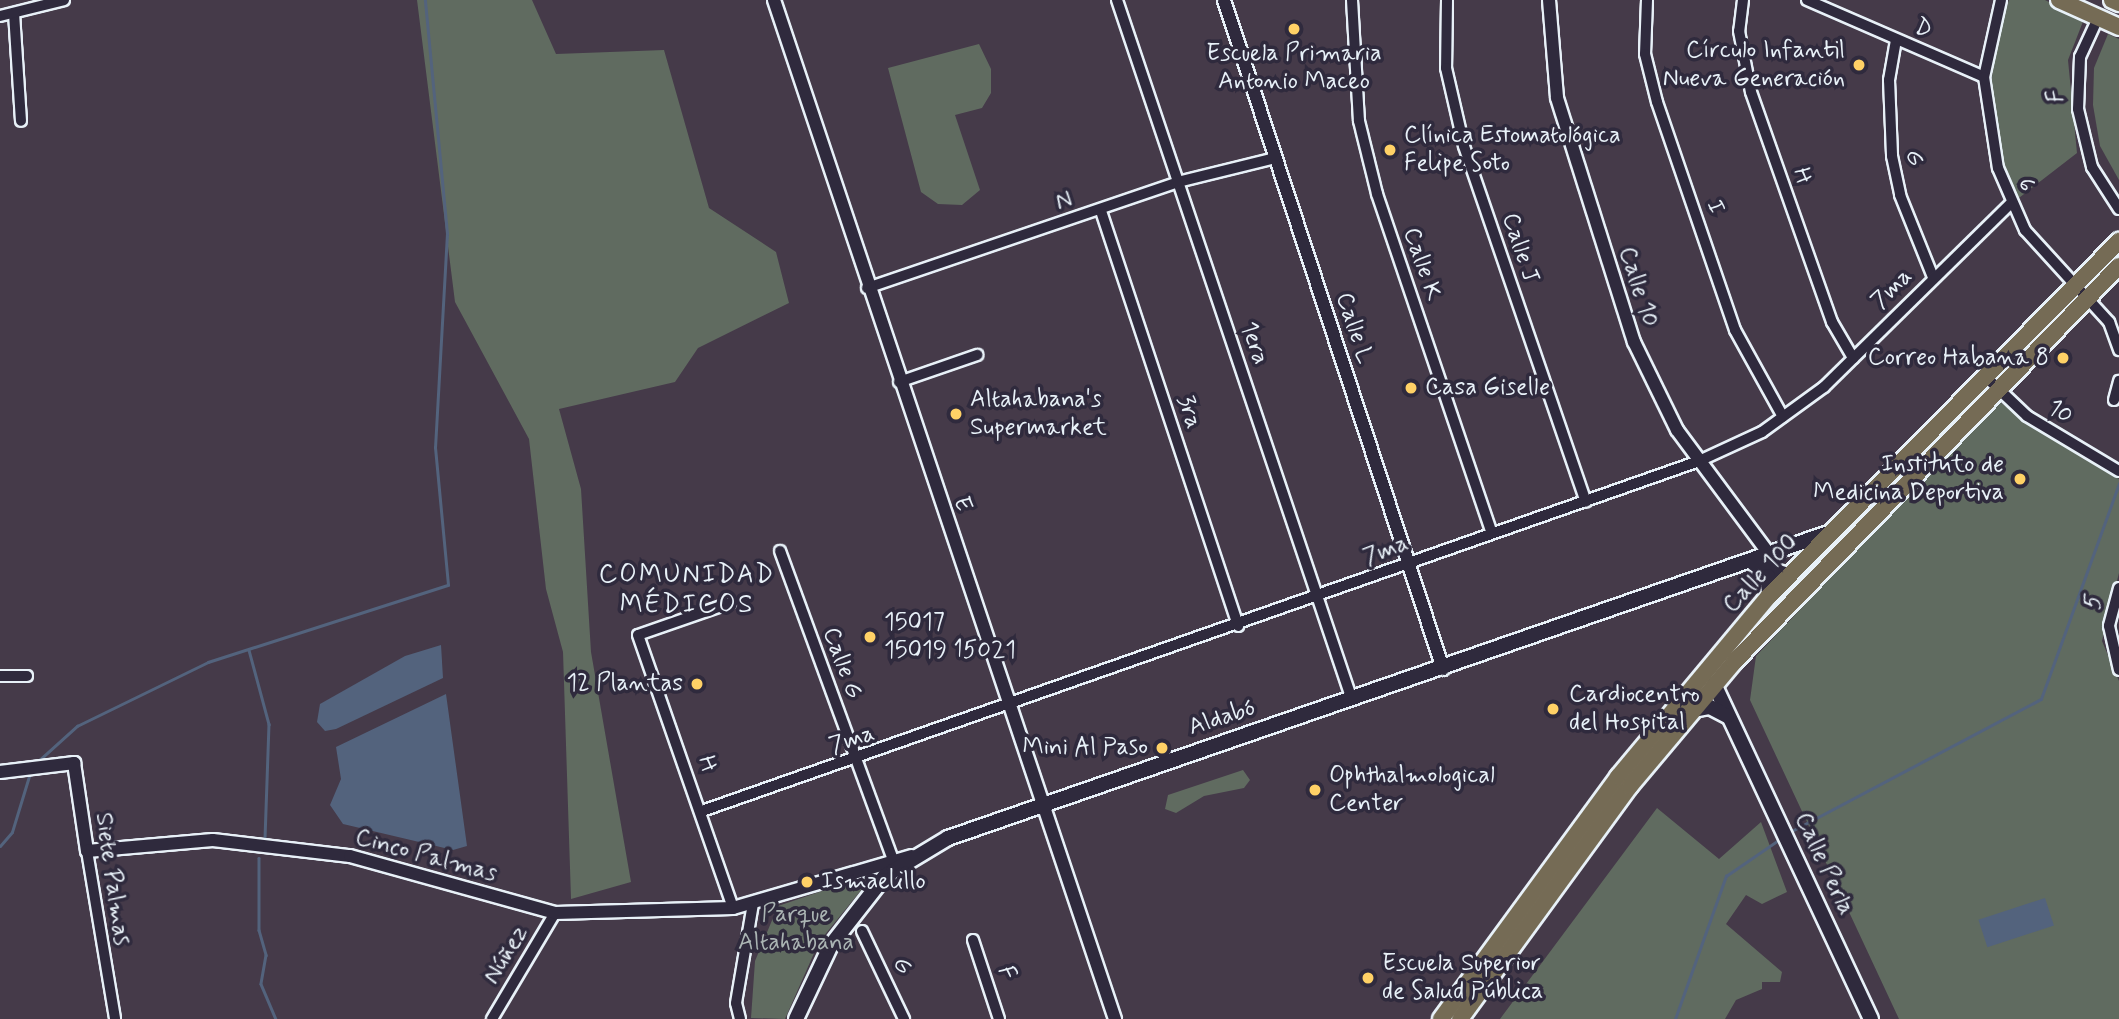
<!DOCTYPE html>
<html>
<head>
<meta charset="utf-8">
<style>
	body { margin:0 }
	#map { position:relative; width:2119px; height:1019px; overflow:hidden; background:#453a49; font-family:Mynerve,sans-serif }
	div>[style] { position:absolute }
	[style*='--x'] { left:calc(var(--x)*1px); top:calc(var(--y)*1px); width:calc(var(--w)*1px); rotate:calc(var(--a)*1deg) }
	.green>* { inset:0; background:#606b60 }
	.water>* { inset:0; background:#53637d; transform-origin:0 0 }
	.stream>* { height:2.5px; margin:-1.25px; padding:0 1.25px; transform-origin:1.25px; border-radius:1.25px; background:#53637d }
	.roads { filter:drop-shadow(2px 0 #e8f1f8) drop-shadow(-2px 0 #e8f1f8) drop-shadow(0 2px #e8f1f8) drop-shadow(0 -2px #e8f1f8) }
	.minor>* { height:10px; margin:-5px; padding:0 5px; transform-origin:5px; border-radius:5px; background:#2f2a3d }
	.tertiary>* { height:12px; margin:-6px; padding:0 6px; transform-origin:6px; border-radius:6px; background:#2f2a3d }
	.secondary>* { height:14px; margin:-7px; padding:0 7px; transform-origin:7px; border-radius:7px; background:#2f2a3d }
	.primary>* { height:16px; margin:-8px; padding:0 8px; transform-origin:8px; border-radius:8px; background:#756b55 }
	.trunk>* { height:16px; margin:-8px; padding:0 8px; transform-origin:8px; border-radius:8px; background:#756b55 }
	.dots>* { width:19px; height:19px; translate:-50% -50%; box-sizing:border-box; border:4px solid #2f2a3d; border-radius:50% }
	span { translate:-50% -50%; white-space:nowrap; text-align:center; line-height:1.15; -webkit-text-stroke:7px #2f2a3d; paint-order:stroke }
	.street-label { font-size:24px; color:#e8f1f8 }
	.poi-label { font-size:24px; color:#e8f1f8 }
	.right { translate:-100% -50%; text-align:right }
	.left { translate:0 -50%; text-align:left }
	.park-label { font-size:24px; color:#abb5b4 }
	.neighbourhood-label { font-size:26px; color:#e8f1f8; letter-spacing:2px }
</style>
</head>
<body>
<div id="map">
	<div class="green">
		<i style="clip-path:polygon(417px 0,532px 0,556px 54px,664px 50px,709px 208px,776px 252px,789px 303px,698px 348px,675px 382px,559px 409px,581px 489px,591px 652px,631px 882px,571px 899px,563px 652px,546px 589px,529px 439px,455px 302px)"></i>
		<i style="clip-path:polygon(2009px 0,2045px 0,2084px 19px,2068px 60px,2077px 153px,2015px 201px,1997px 146px,1991px 90px,1995px 39px)"></i>
		<i style="clip-path:polygon(2108px 34px,2119px 39px,2119px 180px,2100px 146px,2093px 105px,2094px 68px)"></i>
		<i style="clip-path:polygon(979px 44px,991px 69px,991px 93px,982px 108px,955px 115px,980px 190px,962px 205px,938px 204px,921px 192px,888px 68px)"></i>
		<i style="clip-path:polygon(1988px 384px,1992px 387px,1798px 582px,1794px 577px)"></i>
		<i style="clip-path:polygon(1998px 401px,2119px 479px,2119px 573px,2102px 641px,2119px 681px,2119px 1019px,1899px 1019px,1750px 700px,1756px 656px)"></i>
		<i style="clip-path:polygon(1243px 770px,1250px 780px,1244px 788px,1204px 796px,1176px 813px,1165px 809px,1168px 795px)"></i>
		<i style="clip-path:polygon(1657px 808px,1719px 859px,1761px 822px,1787px 892px,1762px 904px,1746px 895px,1726px 924px,1782px 972px,1780px 982px,1762px 982px,1762px 989px,1736px 1000px,1725px 1019px,1500px 1019px)"></i>
		<i style="clip-path:polygon(875px 873px,819px 942px,785px 1019px,751px 1018px,755px 961px,778px 906px)"></i>
	</div>
	<div class="water">
		<i style="clip-path:polygon(441px 645px,443px 678px,336px 729px,325px 731px,317px 722px,320px 704px,405px 656px)"></i>
		<i style="clip-path:polygon(446px 694px,467px 846px,453px 850px,343px 824px,330px 805px,341px 779px,336px 747px)"></i>
		<i style="left:2045px;top:898px;width:29px;height:70px;rotate:72deg"></i>
	</div>
	<div class="stream">
		<i style="--x:249;--y:650;--w:77;--a:74.9"></i>
		<i style="--x:269;--y:724;--w:115;--a:92"></i>
		<i style="--x:35;--y:764;--w:57;--a:-42.1"></i>
		<i style="--x:77;--y:726;--w:146;--a:-26"></i>
		<i style="--x:208;--y:662;--w:252;--a:-17.8"></i>
		<i style="--x:448;--y:585;--w:138;--a:-95.4"></i>
		<i style="--x:435;--y:448;--w:214;--a:-86.8"></i>
		<i style="--x:447;--y:234;--w:235;--a:-95.4"></i>
		<i style="--x:1788;--y:833;--w:286;--a:-27.9"></i>
		<i style="--x:2041;--y:699;--w:229;--a:-70.1"></i>
		<i style="--x:0;--y:846;--w:18;--a:-49"></i>
		<i style="--x:12;--y:832;--w:62;--a:-73"></i>
		<i style="--x:259;--y:858;--w:72;--a:90"></i>
		<i style="--x:259;--y:930;--w:26;--a:74"></i>
		<i style="--x:266;--y:955;--w:29;--a:100"></i>
		<i style="--x:261;--y:984;--w:38;--a:67"></i>
		<i style="--x:1675;--y:1019;--w:152;--a:-70.4"></i>
		<i style="--x:1726;--y:876;--w:65;--a:-34.4"></i>
	</div>
	<div class="roads">
		<div class="minor">
			<i style="--x:1117;--y:0;--w:738;--a:71.44"></i>
			<i style="--x:1352;--y:0;--w:121;--a:86.7"></i>
			<i style="--x:1359;--y:121;--w:75;--a:76.1"></i>
			<i style="--x:1377;--y:194;--w:358;--a:71.3"></i>
			<i style="--x:1447;--y:0;--w:68;--a:90.8"></i>
			<i style="--x:1446;--y:68;--w:80;--a:77"></i>
			<i style="--x:1464;--y:146;--w:376;--a:71.1"></i>
			<i style="--x:1647;--y:0;--w:54;--a:92.1"></i>
			<i style="--x:1645;--y:54;--w:49;--a:76"></i>
			<i style="--x:1657;--y:102;--w:241;--a:71.1"></i>
			<i style="--x:1735;--y:330;--w:99;--a:61.1"></i>
			<i style="--x:1743;--y:0;--w:31;--a:97"></i>
			<i style="--x:1739;--y:31;--w:62;--a:78.9"></i>
			<i style="--x:1751;--y:92;--w:244;--a:70.6"></i>
			<i style="--x:1832;--y:322;--w:42;--a:59.7"></i>
			<i style="--x:1807;--y:0;--w:193;--a:23.5"></i>
			<i style="--x:2001;--y:0;--w:79;--a:102.4"></i>
			<i style="--x:1984;--y:77;--w:92;--a:81.3"></i>
			<i style="--x:1998;--y:168;--w:68;--a:66.5"></i>
			<i style="--x:2025;--y:230;--w:125;--a:47.6"></i>
			<i style="--x:2109;--y:322;--w:30;--a:70"></i>
			<i style="--x:14;--y:13;--w:108;--a:86.3"></i>
			<i style="--x:0;--y:16;--w:66;--a:-14"></i>
			<i style="--x:2098;--y:18;--w:43;--a:114.8"></i>
			<i style="--x:2080;--y:57;--w:52;--a:92.2"></i>
			<i style="--x:2078;--y:109;--w:60;--a:76.4"></i>
			<i style="--x:2092;--y:167;--w:50;--a:57.3"></i>
			<i style="--x:1896;--y:40;--w:41;--a:99.9"></i>
			<i style="--x:1889;--y:80;--w:76;--a:87.7"></i>
			<i style="--x:1892;--y:156;--w:40;--a:78"></i>
			<i style="--x:1900;--y:195;--w:88;--a:68.1"></i>
			<i style="--x:1101;--y:211;--w:437;--a:71.7"></i>
			<i style="--x:867;--y:288;--w:329;--a:-18.8"></i>
			<i style="--x:1178;--y:182;--w:101;--a:-13.8"></i>
			<i style="--x:1987;--y:378;--w:55;--a:43.5"></i>
			<i style="--x:2027;--y:416;--w:107;--a:30.9"></i>
			<i style="--x:899;--y:382;--w:83;--a:-19.1"></i>
			<i style="--x:2114;--y:400;--w:20;--a:-75"></i>
			<i style="--x:780;--y:551;--w:335;--a:69.9"></i>
			<i style="--x:2119;--y:588;--w:39;--a:105"></i>
			<i style="--x:2109;--y:626;--w:45;--a:77.2"></i>
			<i style="--x:730;--y:603;--w:97;--a:160.8"></i>
			<i style="--x:638;--y:635;--w:289;--a:70.8"></i>
			<i style="--x:0;--y:676;--w:27;--a:0"></i>
			<i style="--x:702;--y:811;--w:1057;--a:-19.34"></i>
			<i style="--x:1699;--y:461;--w:69;--a:-24.7"></i>
			<i style="--x:1762;--y:432;--w:77;--a:-36"></i>
			<i style="--x:1824;--y:387;--w:261;--a:-44.5"></i>
			<i style="--x:87;--y:851;--w:170;--a:80.5"></i>
			<i style="--x:862;--y:931;--w:98;--a:64.5"></i>
			<i style="--x:973;--y:940;--w:83;--a:71.8"></i>
			<i style="--x:492;--y:1019;--w:123;--a:-59.3"></i>
			<i style="--x:740;--y:1019;--w:16;--a:-104"></i>
			<i style="--x:736;--y:1003;--w:100;--a:-80.3"></i>
		</div>
		<div class="tertiary">
			<i style="--x:774;--y:0;--w:1075;--a:71.5"></i>
			<i style="--x:1224;--y:0;--w:704;--a:71.87"></i>
			<i style="--x:1549;--y:0;--w:98;--a:85.3"></i>
			<i style="--x:1557;--y:98;--w:256;--a:72.5"></i>
			<i style="--x:1634;--y:342;--w:98;--a:64"></i>
			<i style="--x:1677;--y:430;--w:156;--a:53.4"></i>
			<i style="--x:0;--y:772;--w:75;--a:-6.9"></i>
			<i style="--x:74;--y:763;--w:89;--a:81.6"></i>
			<i style="--x:87;--y:851;--w:126;--a:-5"></i>
			<i style="--x:213;--y:840;--w:138;--a:6.7"></i>
			<i style="--x:350;--y:856;--w:213;--a:15.5"></i>
			<i style="--x:555;--y:913;--w:178;--a:-1.6"></i>
			<i style="--x:733;--y:908;--w:186;--a:-16.2"></i>
		</div>
		<div class="secondary">
			<i style="--x:1754;--y:564;--w:36;--a:18"></i>
			<i style="--x:1755;--y:564;--w:18;--a:43"></i>
			<i style="--x:1768;--y:576;--w:20;--a:87"></i>
			<i style="--x:1714;--y:684;--w:370;--a:64.9"></i>
			<i style="--x:1694;--y:710;--w:16;--a:-11"></i>
			<i style="--x:1710;--y:707;--w:19;--a:28"></i>
			<i style="--x:796;--y:1019;--w:82;--a:-64.7"></i>
			<i style="--x:831;--y:945;--w:88;--a:-52"></i>
			<i style="--x:885;--y:876;--w:74;--a:-31.1"></i>
			<i style="--x:948;--y:838;--w:935;--a:-19.11"></i>
		</div>
		<div class="primary">
			<i style="--x:2059;--y:0;--w:66;--a:24.2"></i>
			<i style="--x:2112;--y:0;--w:8;--a:23"></i>
		</div>
		<div class="trunk">
			<i style="--x:1441;--y:1019;--w:300;--a:-53.8"></i>
			<i style="--x:1618;--y:777;--w:236;--a:-50.2"></i>
			<i style="--x:1769;--y:596;--w:499;--a:-45.4"></i>
			<i style="--x:1460;--y:1019;--w:288;--a:-53.9"></i>
			<i style="--x:1630;--y:786;--w:162;--a:-50"></i>
			<i style="--x:1734;--y:662;--w:552;--a:-45.81"></i>
		</div>
	</div>
	<div class="dots">
		<i style="left:1294px;top:29px;background:#ffd166"></i>
		<i style="left:1859px;top:65px;background:#ffd166"></i>
		<i style="left:1390px;top:150px;background:#ffd166"></i>
		<i style="left:2063px;top:358px;background:#ffd166"></i>
		<i style="left:1411px;top:388px;background:#ffd166"></i>
		<i style="left:956px;top:414px;background:#ffd166"></i>
		<i style="left:2020px;top:479px;background:#ffd166"></i>
		<i style="left:870px;top:637px;background:#ffd166"></i>
		<i style="left:697px;top:684px;background:#ffd166"></i>
		<i style="left:1553px;top:709px;background:#ffd166"></i>
		<i style="left:1162px;top:748px;background:#ffd166"></i>
		<i style="left:1315px;top:790px;background:#ffd166"></i>
		<i style="left:807px;top:882px;background:#ffd166"></i>
		<i style="left:1368px;top:978px;background:#ffd166"></i>
	</div>
	<div class="street-label">
		<span style="left:1923px;top:29px;rotate:23deg">D</span>
		<span style="left:2057px;top:96px;rotate:-91deg">F</span>
		<span style="left:1914px;top:158px;rotate:80deg">G</span>
		<span style="left:1802px;top:176px;rotate:71deg">H</span>
		<span style="left:2026px;top:185px;rotate:70deg">6</span>
		<span style="left:1064px;top:201px;rotate:-18deg">N</span>
		<span style="left:1715px;top:207px;rotate:71deg">I</span>
		<span style="left:1520px;top:248px;rotate:72deg">Calle J</span>
		<span style="left:1422px;top:264px;rotate:71deg">Calle K</span>
		<span style="left:1638px;top:287px;rotate:72deg">Calle 10</span>
		<span style="left:1892px;top:289px;rotate:-45deg">7ma</span>
		<span style="left:1354px;top:328px;rotate:72deg">Calle L</span>
		<span style="left:1254px;top:343px;rotate:71deg">1era</span>
		<span style="left:1189px;top:412px;rotate:72deg">3ra</span>
		<span style="left:2060px;top:412px;rotate:33deg">10</span>
		<span style="left:962px;top:504px;rotate:71deg">E</span>
		<span style="left:1386px;top:551px;rotate:-21deg">7ma</span>
		<span style="left:1761px;top:574px;rotate:-47deg">Calle 100</span>
		<span style="left:2094px;top:602px;rotate:-75deg">5</span>
		<span style="left:842px;top:663px;rotate:70deg">Calle G</span>
		<span style="left:1222px;top:718px;rotate:-18deg">Aldabó</span>
		<span style="left:852px;top:740px;rotate:-19deg">7ma</span>
		<span style="left:707px;top:764px;rotate:70deg">H</span>
		<span style="left:426px;top:856px;rotate:15deg">Cinco Palmas</span>
		<span style="left:1824px;top:864px;rotate:65deg">Calle Perla</span>
		<span style="left:112px;top:879px;rotate:82deg">Siete Palmas</span>
		<span style="left:506px;top:955px;rotate:-59deg">Núñez</span>
		<span style="left:902px;top:966px;rotate:64deg">G</span>
		<span style="left:1006px;top:973px;rotate:72deg">F</span>
	</div>
	<div class="poi-label">
		<span class="right" style="left:1845px;top:65px">Círculo Infantil<br>Nueva Generación</span>
		<span style="left:1294px;top:68px">Escuela Primaria<br>Antonio Maceo</span>
		<span class="left" style="left:1404px;top:150px">Clínica Estomatológica<br>Felipe Soto</span>
		<span class="right" style="left:2049px;top:358px">Correo Habana 8</span>
		<span class="left" style="left:1425px;top:388px">Casa Giselle</span>
		<span class="left" style="left:970px;top:414px">Altahabana's<br>Supermarket</span>
		<span class="right" style="left:2004px;top:479px">Instituto de<br>Medicina Deportiva</span>
		<span class="left" style="left:884px;top:637px">15017<br>15019 15021</span>
		<span class="right" style="left:683px;top:684px">12 Plantas</span>
		<span class="left" style="left:1569px;top:709px">Cardiocentro<br>del Hospital</span>
		<span class="right" style="left:1148px;top:748px">Mini Al Paso</span>
		<span class="left" style="left:1329px;top:790px">Ophthalmological<br>Center</span>
		<span class="left" style="left:821px;top:882px">Ismaelillo</span>
		<span class="left" style="left:1382px;top:978px">Escuela Superior<br>de Salud Pública</span>
	</div>
	<div class="park-label">
		<span style="left:796px;top:929px">Parque<br>Altahabana</span>
	</div>
	<div class="neighbourhood-label">
		<span style="left:687px;top:591px">COMUNIDAD<br>MÉDICOS</span>
	</div>
</div>
</body>
</html>
